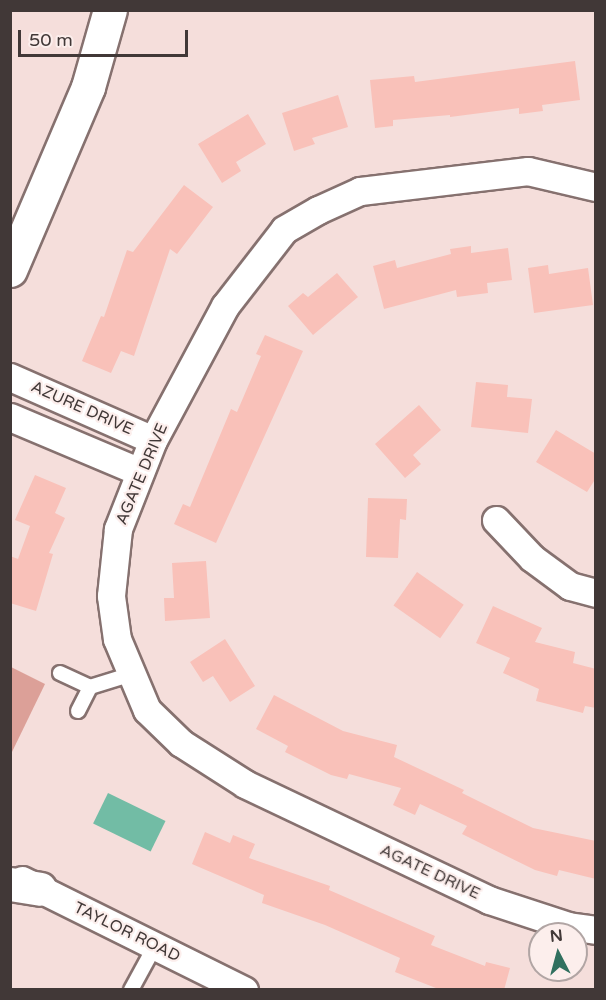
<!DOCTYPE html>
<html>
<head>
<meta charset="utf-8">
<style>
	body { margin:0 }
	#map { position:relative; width:606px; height:1000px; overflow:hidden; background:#f5dedb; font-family:"Varela Round",sans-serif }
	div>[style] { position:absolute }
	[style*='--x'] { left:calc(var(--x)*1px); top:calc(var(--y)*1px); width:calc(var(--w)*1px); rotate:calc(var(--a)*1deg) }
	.green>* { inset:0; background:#dca098 }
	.water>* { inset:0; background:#72bca5; transform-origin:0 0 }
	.building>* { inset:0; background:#f9c1b9; transform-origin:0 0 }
	.roads { filter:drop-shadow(2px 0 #86716f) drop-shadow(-2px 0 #86716f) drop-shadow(0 2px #86716f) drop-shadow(0 -2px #86716f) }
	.lane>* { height:14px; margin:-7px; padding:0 7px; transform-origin:7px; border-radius:7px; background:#fff }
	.street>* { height:27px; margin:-13.5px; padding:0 13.5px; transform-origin:13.5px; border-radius:13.5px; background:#fff }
	.secondary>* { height:33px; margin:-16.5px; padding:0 16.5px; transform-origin:16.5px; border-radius:16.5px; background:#fff }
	span { translate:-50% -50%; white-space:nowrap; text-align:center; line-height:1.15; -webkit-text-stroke:4.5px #fceeec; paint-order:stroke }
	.street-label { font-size:16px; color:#413837 }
	.frame { position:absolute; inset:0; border:12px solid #413837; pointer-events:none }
	.north { position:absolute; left:528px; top:922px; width:60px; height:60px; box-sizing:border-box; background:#fceeec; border:2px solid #b1a5a4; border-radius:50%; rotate:354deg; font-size:16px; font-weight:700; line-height:24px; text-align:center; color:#413837 }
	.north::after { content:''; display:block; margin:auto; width:21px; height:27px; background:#31705f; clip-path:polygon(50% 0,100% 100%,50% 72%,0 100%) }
	.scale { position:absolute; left:18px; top:30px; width:170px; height:27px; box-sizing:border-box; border:3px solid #413837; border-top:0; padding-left:8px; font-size:18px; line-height:21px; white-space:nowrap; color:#413837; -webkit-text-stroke:4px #fceeec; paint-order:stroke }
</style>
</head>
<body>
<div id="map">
	<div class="green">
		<i style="clip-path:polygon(11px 667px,45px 684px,11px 754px,10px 667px)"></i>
	</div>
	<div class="water">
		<i style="left:108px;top:793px;width:64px;height:34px;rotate:26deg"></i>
	</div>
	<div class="building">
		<i style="clip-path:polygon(575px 61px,580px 100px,542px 105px,543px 111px,519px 114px,519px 108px,450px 117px,450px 115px,393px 120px,393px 126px,375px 128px,370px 80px,414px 76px,415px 82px)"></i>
		<i style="clip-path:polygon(338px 95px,348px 127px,312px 138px,315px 144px,294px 151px,282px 113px)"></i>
		<i style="clip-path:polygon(248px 114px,266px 144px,236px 162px,241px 171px,222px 183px,198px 144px)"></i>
		<i style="clip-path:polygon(184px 185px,213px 207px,177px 254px,170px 249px,134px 356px,121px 351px,111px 373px,82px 361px,101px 316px,104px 317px,127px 250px,133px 252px)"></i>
		<i style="clip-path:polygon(471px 246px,471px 253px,508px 248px,512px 280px,487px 283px,488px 293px,457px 297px,456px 290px,384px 309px,373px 266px,395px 260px,397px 268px,451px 254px,450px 249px)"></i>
		<i style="clip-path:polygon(548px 265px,549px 274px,588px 268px,593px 305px,534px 313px,528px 268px)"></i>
		<i style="clip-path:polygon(337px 273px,358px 297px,313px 335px,288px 306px,303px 293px,308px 297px)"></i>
		<i style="clip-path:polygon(265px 335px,303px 351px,216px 543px,174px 524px,183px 504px,190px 507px,231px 409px,237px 412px,261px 356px,256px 354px)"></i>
		<i style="clip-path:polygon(476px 382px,508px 385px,507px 397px,532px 399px,528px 433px,471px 427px)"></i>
		<i style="clip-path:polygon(419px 405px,441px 430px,413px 455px,421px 464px,405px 478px,375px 444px)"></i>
		<i style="clip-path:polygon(556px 430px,596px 454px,596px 478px,587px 492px,536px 462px)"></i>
		<i style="clip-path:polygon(35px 475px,66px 488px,55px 513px,65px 518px,49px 553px,53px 554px,36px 611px,10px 603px,10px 556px,18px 559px,30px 526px,15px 520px)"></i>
		<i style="clip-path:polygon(368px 498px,407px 499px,406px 520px,400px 519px,398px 558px,366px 557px)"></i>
		<i style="clip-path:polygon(206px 561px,210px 618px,165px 621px,164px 598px,174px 598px,172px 563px)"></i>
		<i style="left:417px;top:572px;width:57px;height:41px;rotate:35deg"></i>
		<i style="clip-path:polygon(493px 606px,542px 628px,535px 642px,575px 652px,573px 663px,596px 669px,596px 708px,585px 706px,583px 713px,536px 701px,539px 689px,503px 673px,510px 658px,476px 643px)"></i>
		<i style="clip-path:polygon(225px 639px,255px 686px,230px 702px,213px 676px,203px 682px,190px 662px)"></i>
		<i style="clip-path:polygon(274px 695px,343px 731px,397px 745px,394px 757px,464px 790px,462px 793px,533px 828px,596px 841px,596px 879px,559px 870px,557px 876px,535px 870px,462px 834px,467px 826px,420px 804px,415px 815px,393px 805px,401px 788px,349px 774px,347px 779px,331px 775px,285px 752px,288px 746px,256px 729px)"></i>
		<i style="clip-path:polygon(205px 832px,230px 843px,233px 835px,255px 844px,249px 858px,330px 886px,329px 890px,435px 936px,431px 945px,485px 966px,486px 962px,510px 968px,504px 990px,441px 990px,395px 972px,400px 958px,325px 925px,262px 903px,264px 895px,192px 864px)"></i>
	</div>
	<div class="roads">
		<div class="lane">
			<i style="--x:60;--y:673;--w:33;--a:25"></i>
			<i style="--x:90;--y:687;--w:44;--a:-17.2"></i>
			<i style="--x:78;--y:711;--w:27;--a:-63"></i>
			<i style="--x:131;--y:990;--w:50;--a:-61.4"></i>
		</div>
		<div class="street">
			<i style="--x:596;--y:187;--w:70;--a:-166.8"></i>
			<i style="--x:528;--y:171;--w:169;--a:173.2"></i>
			<i style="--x:360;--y:191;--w:46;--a:155.7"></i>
			<i style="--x:318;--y:210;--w:39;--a:150"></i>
			<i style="--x:284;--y:230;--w:96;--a:127.8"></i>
			<i style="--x:225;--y:306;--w:152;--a:118.2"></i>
			<i style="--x:153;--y:440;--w:96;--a:111.5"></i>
			<i style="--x:118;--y:529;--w:67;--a:96"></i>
			<i style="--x:111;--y:596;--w:43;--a:82.1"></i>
			<i style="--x:117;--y:639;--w:77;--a:67.1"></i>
			<i style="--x:147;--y:710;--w:47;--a:44.1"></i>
			<i style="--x:181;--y:743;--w:76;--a:32.6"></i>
			<i style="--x:245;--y:784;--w:270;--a:25.4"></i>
			<i style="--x:489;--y:900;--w:83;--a:18.2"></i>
			<i style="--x:568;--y:926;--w:28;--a:8"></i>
			<i style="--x:10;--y:377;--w:156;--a:23.8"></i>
			<i style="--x:10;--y:417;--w:141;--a:22.9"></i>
			<i style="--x:496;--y:520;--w:52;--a:46.5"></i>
			<i style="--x:532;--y:558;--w:47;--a:36.4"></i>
			<i style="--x:570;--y:586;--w:27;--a:15"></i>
			<i style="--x:22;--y:880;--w:248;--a:26.4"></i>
		</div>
		<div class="secondary">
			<i style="--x:10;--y:270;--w:199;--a:-66.9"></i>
			<i style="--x:88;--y:87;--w:80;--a:-74.1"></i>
			<i style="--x:10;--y:884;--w:30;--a:9"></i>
		</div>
	</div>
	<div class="street-label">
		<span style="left:82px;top:408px;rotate:24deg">AZURE DRIVE</span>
		<span style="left:142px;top:474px;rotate:-67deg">AGATE DRIVE</span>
		<span style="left:430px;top:872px;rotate:25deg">AGATE DRIVE</span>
		<span style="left:127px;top:932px;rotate:26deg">TAYLOR ROAD</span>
	</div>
	<div class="frame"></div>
	<div class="north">N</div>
	<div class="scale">50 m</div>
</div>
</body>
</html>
